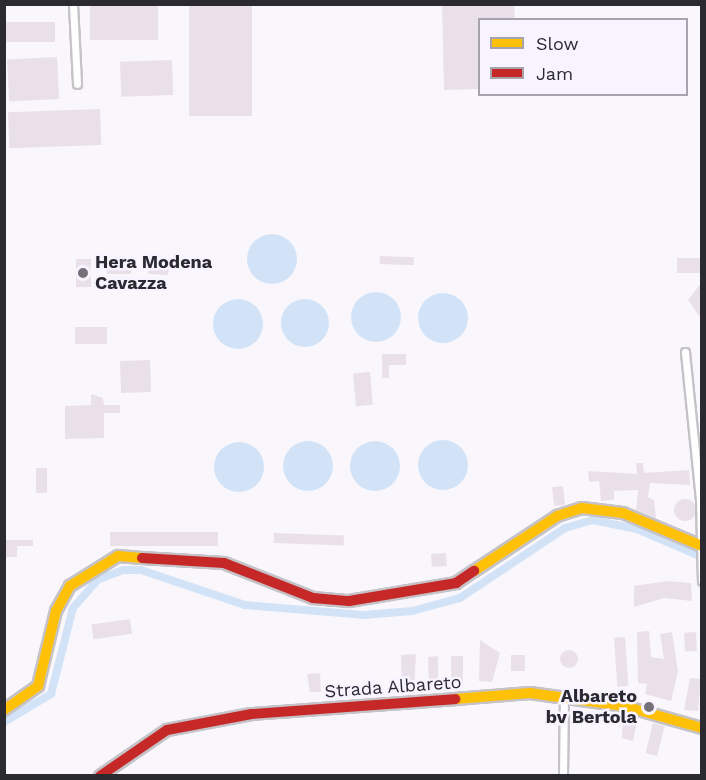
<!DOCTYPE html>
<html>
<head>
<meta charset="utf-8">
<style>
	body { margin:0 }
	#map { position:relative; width:706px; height:780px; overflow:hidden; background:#f9f7fc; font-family:"Work Sans",sans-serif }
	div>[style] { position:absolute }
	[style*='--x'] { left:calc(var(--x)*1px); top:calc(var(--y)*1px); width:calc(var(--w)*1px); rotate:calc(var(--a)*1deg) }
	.water>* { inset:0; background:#d3e3f7 }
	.round { border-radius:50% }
	.canal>* { height:8px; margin:-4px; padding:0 4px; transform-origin:4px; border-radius:4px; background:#d3e3f7 }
	.building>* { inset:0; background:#e9e0ea; transform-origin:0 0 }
	.roads { filter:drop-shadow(2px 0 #c5c3c8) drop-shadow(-2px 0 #c5c3c8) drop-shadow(0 2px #c5c3c8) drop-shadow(0 -2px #c5c3c8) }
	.street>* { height:7px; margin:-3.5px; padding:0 3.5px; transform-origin:3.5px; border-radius:3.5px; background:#fefeff }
	.slow>* { height:10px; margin:-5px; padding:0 5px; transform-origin:5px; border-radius:5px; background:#ffc107 }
	.jam>* { height:10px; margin:-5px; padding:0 5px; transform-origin:5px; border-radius:5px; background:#c62828 }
	.dots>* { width:16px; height:16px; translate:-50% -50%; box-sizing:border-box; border:3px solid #f8f4ff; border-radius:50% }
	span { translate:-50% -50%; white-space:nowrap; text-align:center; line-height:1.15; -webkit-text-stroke:5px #f8f4ff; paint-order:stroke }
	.poi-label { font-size:18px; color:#2c2a31; font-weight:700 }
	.left { translate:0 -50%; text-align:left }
	.right { translate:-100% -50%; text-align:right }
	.street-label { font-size:18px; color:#2c2a31 }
	.frame { position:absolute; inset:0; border:6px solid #2c2a31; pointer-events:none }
	.legend { position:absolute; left:478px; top:18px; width:210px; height:78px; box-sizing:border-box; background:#f8f4ff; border:2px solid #a6a3ad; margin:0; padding:8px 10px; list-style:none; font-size:18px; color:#2c2a31 }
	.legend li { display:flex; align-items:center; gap:12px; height:30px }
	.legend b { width:30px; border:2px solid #a6a3ad }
</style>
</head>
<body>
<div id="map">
	<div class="water">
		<i class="round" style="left:247px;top:234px;width:50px;height:50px"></i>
		<i class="round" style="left:351px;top:292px;width:50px;height:50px"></i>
		<i class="round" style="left:418px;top:293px;width:50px;height:50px"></i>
		<i class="round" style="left:281px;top:299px;width:48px;height:48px"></i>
		<i class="round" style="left:213px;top:299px;width:50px;height:50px"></i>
		<i class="round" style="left:418px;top:440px;width:50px;height:50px"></i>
		<i class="round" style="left:350px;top:441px;width:50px;height:50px"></i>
		<i class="round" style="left:283px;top:441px;width:50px;height:50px"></i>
		<i class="round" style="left:214px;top:442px;width:50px;height:50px"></i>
	</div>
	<div class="canal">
		<i style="--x:4;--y:722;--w:55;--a:-30.8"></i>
		<i style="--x:51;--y:694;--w:89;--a:-75.7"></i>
		<i style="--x:73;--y:608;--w:37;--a:-49"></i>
		<i style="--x:97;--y:580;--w:28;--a:-21"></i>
		<i style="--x:123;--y:570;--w:18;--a:0"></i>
		<i style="--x:141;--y:570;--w:110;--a:18.6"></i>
		<i style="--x:245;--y:605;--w:118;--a:4.8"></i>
		<i style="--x:363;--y:615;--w:49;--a:-4.7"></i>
		<i style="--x:412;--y:611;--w:50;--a:-15.2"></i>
		<i style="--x:460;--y:598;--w:126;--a:-33.7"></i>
		<i style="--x:565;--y:528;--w:29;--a:-16"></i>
		<i style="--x:593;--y:520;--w:45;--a:11.6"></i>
		<i style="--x:637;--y:529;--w:71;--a:23.3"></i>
	</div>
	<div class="building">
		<i style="left:90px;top:4px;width:68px;height:36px"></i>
		<i style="left:189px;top:4px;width:63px;height:112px"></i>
		<i style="clip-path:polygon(442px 4px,514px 4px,515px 20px,480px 20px,480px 89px,444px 90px)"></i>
		<i style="left:55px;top:22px;width:20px;height:50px;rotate:90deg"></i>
		<i style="left:57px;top:57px;width:42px;height:50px;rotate:87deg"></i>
		<i style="left:172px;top:60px;width:35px;height:52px;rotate:88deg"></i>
		<i style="left:100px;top:109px;width:36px;height:92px;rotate:88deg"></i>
		<i style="left:380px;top:256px;width:34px;height:8px;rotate:2deg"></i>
		<i style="left:702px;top:258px;width:15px;height:25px;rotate:90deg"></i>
		<i style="left:76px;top:259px;width:15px;height:28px"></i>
		<i style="left:149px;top:260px;width:20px;height:14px;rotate:3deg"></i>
		<i style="left:107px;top:263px;width:24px;height:11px"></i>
		<i style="clip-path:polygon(702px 282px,702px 320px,688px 300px)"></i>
		<i style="left:75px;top:327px;width:32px;height:17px"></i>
		<i style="clip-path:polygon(382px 354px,406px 354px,406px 365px,389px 365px,389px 378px,382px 378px)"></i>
		<i style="left:150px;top:360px;width:32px;height:30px;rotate:88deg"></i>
		<i style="left:370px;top:372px;width:33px;height:17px;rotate:85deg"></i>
		<i style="clip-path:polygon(91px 394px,103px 398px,104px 405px,120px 405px,120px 413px,104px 413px,104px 438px,65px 439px,65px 406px,91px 405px)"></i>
		<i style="clip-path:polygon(636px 463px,643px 463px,644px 473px,689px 470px,690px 485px,650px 483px,648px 497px,654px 500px,656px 518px,636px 510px,638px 490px,614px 491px,614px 500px,601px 501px,599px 481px,589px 482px,588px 471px,637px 474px)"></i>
		<i style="left:36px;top:468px;width:11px;height:25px"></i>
		<i style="left:563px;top:486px;width:19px;height:11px;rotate:84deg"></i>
		<i class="round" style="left:674px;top:499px;width:22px;height:22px"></i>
		<i style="left:218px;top:532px;width:14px;height:108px;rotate:90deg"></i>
		<i style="left:274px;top:533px;width:70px;height:10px;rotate:2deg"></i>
		<i style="clip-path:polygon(4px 540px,33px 540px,33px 546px,17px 546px,17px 557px,4px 557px)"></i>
		<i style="left:446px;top:553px;width:13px;height:15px;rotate:86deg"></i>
		<i style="clip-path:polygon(668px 581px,691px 583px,692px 601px,664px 598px,634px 607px,634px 586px)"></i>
		<i style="left:130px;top:619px;width:15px;height:39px;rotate:82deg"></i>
		<i style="clip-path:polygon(649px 631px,651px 657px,664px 659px,660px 634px,672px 632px,678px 671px,671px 701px,645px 694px,647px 684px,638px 683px,637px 632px)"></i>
		<i style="left:696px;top:632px;width:19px;height:12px;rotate:87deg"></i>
		<i style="left:625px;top:637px;width:49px;height:11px;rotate:86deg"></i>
		<i style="clip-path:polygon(480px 640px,500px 653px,492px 682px,479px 681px)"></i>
		<i class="round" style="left:560px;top:650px;width:18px;height:18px"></i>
		<i style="clip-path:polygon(416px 654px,414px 690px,402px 690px,401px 655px)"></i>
		<i style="left:511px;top:655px;width:14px;height:16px"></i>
		<i style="clip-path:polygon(438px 656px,438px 684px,429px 685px,428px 657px)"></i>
		<i style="left:451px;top:656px;width:12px;height:26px"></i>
		<i style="clip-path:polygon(320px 673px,321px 692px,310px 692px,307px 674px)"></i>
		<i style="clip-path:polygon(690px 678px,701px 679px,698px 711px,684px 710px)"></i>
		<i style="clip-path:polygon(623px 717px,637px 721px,633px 741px,622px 738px)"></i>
		<i style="left:653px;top:723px;width:12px;height:31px;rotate:14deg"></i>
	</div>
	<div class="roads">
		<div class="street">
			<i style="--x:73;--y:4;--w:80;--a:87.1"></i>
			<i style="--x:685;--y:352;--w:149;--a:84.2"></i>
			<i style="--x:700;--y:500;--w:81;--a:88.6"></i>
			<i style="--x:563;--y:776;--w:81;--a:-89.3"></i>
		</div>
		<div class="slow">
			<i style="--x:474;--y:571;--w:100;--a:-33.5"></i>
			<i style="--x:557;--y:516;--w:26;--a:-18"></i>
			<i style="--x:582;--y:508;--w:41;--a:7"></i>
			<i style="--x:623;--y:513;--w:86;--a:22.7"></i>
			<i style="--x:455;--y:699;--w:75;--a:-4.6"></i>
			<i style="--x:530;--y:693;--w:95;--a:7.9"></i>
			<i style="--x:624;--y:706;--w:81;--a:15.8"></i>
			<i style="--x:4;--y:710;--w:42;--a:-35.2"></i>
			<i style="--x:38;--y:686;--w:77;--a:-76.5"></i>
			<i style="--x:56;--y:611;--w:29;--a:-61"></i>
			<i style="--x:70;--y:586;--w:57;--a:-32"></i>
			<i style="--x:118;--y:556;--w:24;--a:5"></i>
		</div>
		<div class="jam">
			<i style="--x:142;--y:558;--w:82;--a:3.5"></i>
			<i style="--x:224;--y:563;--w:96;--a:21.5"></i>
			<i style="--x:313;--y:598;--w:36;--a:5"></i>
			<i style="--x:349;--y:601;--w:109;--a:-9.5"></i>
			<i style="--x:456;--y:583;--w:22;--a:-34"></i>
			<i style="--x:100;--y:776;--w:81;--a:-34.5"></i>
			<i style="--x:167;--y:730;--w:86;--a:-10.7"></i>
			<i style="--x:252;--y:714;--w:204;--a:-4.2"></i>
		</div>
	</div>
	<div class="dots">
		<i style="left:83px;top:273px;background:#747278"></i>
		<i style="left:649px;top:707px;background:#747278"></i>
	</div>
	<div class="poi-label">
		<span class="left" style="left:95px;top:273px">Hera Modena<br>Cavazza</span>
		<span class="right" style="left:637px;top:707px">Albareto<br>bv Bertola</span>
	</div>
	<div class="street-label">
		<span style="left:393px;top:687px;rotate:-4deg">Strada Albareto</span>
	</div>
	<div class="frame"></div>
	<ul class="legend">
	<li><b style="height:8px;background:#ffc107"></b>Slow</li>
	<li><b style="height:8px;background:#c62828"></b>Jam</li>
	</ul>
</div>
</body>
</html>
